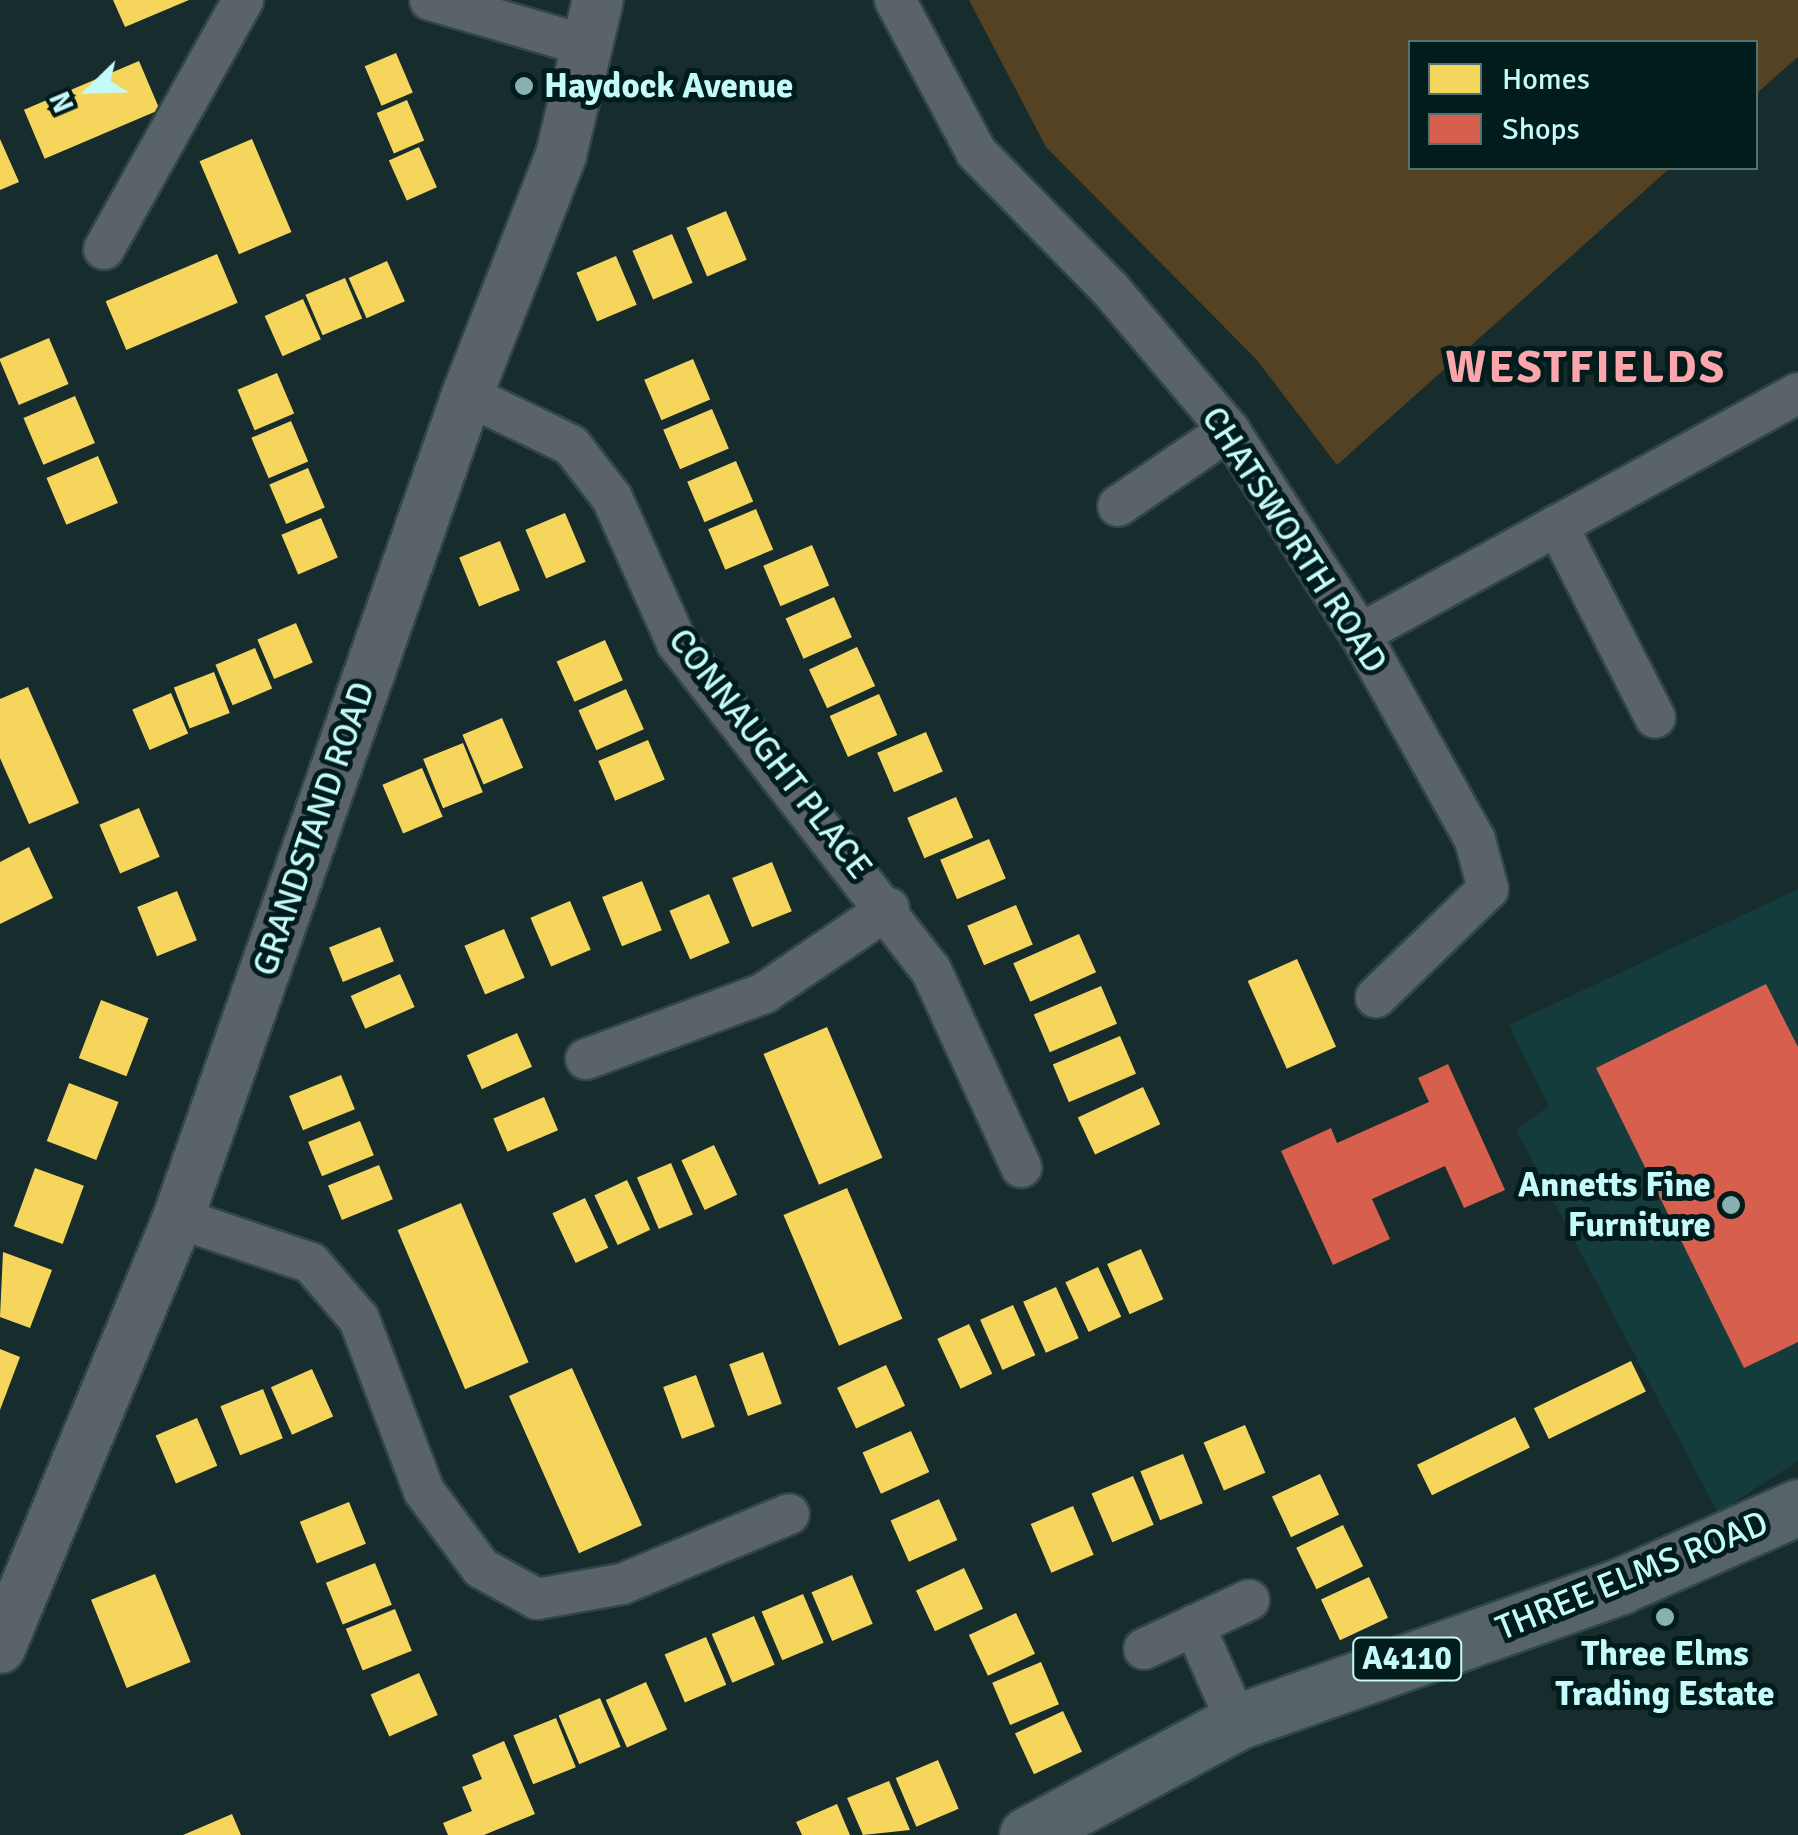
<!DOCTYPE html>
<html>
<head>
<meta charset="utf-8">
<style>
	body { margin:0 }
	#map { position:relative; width:1798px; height:1835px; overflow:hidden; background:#172c2c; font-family:Signika,sans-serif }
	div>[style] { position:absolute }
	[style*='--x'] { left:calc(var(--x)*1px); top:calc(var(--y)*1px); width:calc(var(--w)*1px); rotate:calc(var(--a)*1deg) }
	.built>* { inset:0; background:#143c3c }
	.green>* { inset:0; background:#544222 }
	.homes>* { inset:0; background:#f6d55c; transform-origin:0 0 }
	.shops>* { inset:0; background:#d6604d }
	.roads { filter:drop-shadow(2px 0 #314747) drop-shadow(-2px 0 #314747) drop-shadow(0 2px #314747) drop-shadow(0 -2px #314747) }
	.minor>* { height:40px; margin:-20px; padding:0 20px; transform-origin:20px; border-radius:20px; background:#596369 }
	.tertiary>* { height:50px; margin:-25px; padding:0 25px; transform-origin:25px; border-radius:25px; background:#596369 }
	.primary>* { height:55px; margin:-27.5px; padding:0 27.5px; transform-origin:27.5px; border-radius:27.5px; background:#566368 }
	.dots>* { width:28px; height:28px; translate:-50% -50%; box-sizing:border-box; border:5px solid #021b1b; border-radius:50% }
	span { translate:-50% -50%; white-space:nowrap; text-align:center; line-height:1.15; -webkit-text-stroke:10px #021b1b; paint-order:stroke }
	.shield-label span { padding:2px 8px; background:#021b1b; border:2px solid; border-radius:8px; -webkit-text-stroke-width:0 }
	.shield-label { font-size:32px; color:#c5fafa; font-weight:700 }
	.poi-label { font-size:35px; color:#c5fafa; font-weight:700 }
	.left { translate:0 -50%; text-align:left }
	.right { translate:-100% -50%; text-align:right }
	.street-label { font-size:35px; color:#c5fafa }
	.district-label { font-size:45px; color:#fba6ac; font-weight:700; letter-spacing:2.5px }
	.legend { position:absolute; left:1408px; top:40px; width:350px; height:130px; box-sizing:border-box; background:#021b1b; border:2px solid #507474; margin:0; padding:12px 18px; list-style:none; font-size:30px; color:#c5fafa }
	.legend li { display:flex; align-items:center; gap:20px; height:50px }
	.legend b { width:50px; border:2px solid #507474 }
	.north { position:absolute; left:40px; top:40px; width:100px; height:100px; -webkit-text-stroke:8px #021b1b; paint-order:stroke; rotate:247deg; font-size:28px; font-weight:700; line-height:40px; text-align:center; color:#c5fafa }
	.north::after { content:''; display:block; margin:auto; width:35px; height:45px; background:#c5fafa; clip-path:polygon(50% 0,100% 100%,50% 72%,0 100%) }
</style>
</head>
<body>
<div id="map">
	<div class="built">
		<i style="clip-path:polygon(1798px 889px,1798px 1461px,1718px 1513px,1516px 1130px,1549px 1106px,1509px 1025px)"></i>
	</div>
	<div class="green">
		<i style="clip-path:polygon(969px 0,1798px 0,1798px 57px,1756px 94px,1756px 42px,1410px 42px,1410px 168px,1670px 168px,1337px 465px,1256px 359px,1046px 147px)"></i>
	</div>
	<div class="homes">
		<i style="clip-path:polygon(113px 0,189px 0,125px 27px)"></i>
		<i style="left:396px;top:53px;width:43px;height:34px;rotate:67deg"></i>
		<i style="left:139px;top:61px;width:53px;height:125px;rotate:67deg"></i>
		<i style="left:407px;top:100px;width:44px;height:33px;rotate:67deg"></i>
		<i style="clip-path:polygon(0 139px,19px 182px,0 190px)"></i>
		<i style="left:252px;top:139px;width:101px;height:57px;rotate:67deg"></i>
		<i style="left:419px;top:147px;width:44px;height:33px;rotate:66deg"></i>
		<i style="left:726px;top:211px;width:53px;height:43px;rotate:67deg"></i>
		<i style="left:672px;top:234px;width:53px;height:43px;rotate:67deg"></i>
		<i style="left:217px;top:254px;width:53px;height:121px;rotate:67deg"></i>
		<i style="left:616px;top:256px;width:53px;height:43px;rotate:67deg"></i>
		<i style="left:387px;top:261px;width:44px;height:42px;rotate:66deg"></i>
		<i style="left:345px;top:278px;width:44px;height:43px;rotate:67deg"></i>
		<i style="left:303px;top:299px;width:44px;height:42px;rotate:66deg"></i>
		<i style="left:49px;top:338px;width:50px;height:54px;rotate:67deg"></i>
		<i style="left:693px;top:359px;width:44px;height:53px;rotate:67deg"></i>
		<i style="left:277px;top:373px;width:44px;height:43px;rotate:67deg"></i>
		<i style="left:75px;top:396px;width:51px;height:56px;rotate:67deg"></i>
		<i style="left:712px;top:409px;width:43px;height:53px;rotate:67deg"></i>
		<i style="left:291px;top:421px;width:44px;height:43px;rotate:67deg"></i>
		<i style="left:98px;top:456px;width:51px;height:56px;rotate:67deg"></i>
		<i style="left:736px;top:461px;width:44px;height:53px;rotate:67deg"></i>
		<i style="left:308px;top:468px;width:43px;height:42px;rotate:67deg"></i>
		<i style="left:756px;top:509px;width:44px;height:52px;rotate:67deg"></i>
		<i style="left:565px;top:513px;width:53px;height:43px;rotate:67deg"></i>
		<i style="left:321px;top:518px;width:43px;height:43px;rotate:67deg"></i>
		<i style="left:500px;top:541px;width:53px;height:44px;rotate:68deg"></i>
		<i style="left:812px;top:545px;width:44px;height:53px;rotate:67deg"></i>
		<i style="left:834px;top:597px;width:44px;height:53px;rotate:66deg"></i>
		<i style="left:296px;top:623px;width:43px;height:42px;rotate:67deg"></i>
		<i style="left:605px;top:640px;width:44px;height:53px;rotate:66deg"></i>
		<i style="left:857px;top:647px;width:43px;height:53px;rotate:65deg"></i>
		<i style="left:255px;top:648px;width:44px;height:43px;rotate:67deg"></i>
		<i style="left:214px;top:672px;width:44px;height:43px;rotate:69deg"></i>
		<i style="clip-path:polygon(28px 687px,79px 803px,29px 824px,0 758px,0 699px)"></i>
		<i style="left:626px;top:689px;width:44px;height:52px;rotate:66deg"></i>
		<i style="left:171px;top:693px;width:44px;height:42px;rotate:67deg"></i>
		<i style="left:879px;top:694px;width:45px;height:54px;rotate:66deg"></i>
		<i style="left:502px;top:718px;width:54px;height:43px;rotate:67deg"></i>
		<i style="left:926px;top:732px;width:43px;height:53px;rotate:67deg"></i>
		<i style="left:648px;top:740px;width:43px;height:54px;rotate:67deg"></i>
		<i style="left:463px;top:743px;width:53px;height:43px;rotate:68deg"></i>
		<i style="left:422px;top:768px;width:53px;height:43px;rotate:67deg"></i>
		<i style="left:956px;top:797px;width:44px;height:53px;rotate:67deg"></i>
		<i style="left:139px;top:808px;width:53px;height:43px;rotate:67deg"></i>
		<i style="left:989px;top:839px;width:43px;height:53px;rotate:67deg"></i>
		<i style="clip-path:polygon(29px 847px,53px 898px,0 924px,0 862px)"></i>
		<i style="left:772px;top:862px;width:53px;height:43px;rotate:68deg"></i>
		<i style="left:642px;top:881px;width:53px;height:43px;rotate:68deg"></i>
		<i style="left:177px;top:891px;width:53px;height:43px;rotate:68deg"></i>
		<i style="left:709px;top:894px;width:53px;height:43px;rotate:67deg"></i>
		<i style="left:570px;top:901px;width:53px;height:43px;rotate:67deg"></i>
		<i style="left:1016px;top:905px;width:43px;height:53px;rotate:67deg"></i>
		<i style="left:380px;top:927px;width:37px;height:55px;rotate:68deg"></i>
		<i style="left:504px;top:929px;width:53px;height:43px;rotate:67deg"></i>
		<i style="left:1079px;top:934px;width:42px;height:72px;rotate:66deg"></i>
		<i style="left:1297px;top:959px;width:96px;height:54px;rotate:66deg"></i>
		<i style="left:400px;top:974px;width:36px;height:54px;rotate:66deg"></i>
		<i style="left:1101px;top:986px;width:41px;height:73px;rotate:67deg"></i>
		<i style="left:101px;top:1000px;width:51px;height:62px;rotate:21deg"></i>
		<i style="left:827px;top:1027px;width:142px;height:69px;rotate:67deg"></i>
		<i style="left:517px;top:1033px;width:37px;height:55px;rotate:66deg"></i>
		<i style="left:1120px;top:1036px;width:41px;height:73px;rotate:67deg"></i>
		<i style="left:341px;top:1075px;width:37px;height:56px;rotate:68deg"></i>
		<i style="left:69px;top:1083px;width:53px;height:62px;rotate:21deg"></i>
		<i style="left:1143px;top:1087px;width:41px;height:72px;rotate:65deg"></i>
		<i style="left:544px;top:1097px;width:36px;height:55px;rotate:67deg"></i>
		<i style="left:360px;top:1121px;width:37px;height:56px;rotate:68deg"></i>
		<i style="left:714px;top:1145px;width:55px;height:36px;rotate:65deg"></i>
		<i style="left:671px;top:1163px;width:56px;height:37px;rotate:67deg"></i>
		<i style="left:379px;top:1165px;width:37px;height:55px;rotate:68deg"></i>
		<i style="left:35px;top:1168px;width:52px;height:62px;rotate:20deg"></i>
		<i style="left:627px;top:1180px;width:55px;height:36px;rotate:65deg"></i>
		<i style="left:847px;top:1188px;width:142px;height:69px;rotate:67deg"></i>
		<i style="left:585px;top:1198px;width:55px;height:36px;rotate:65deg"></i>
		<i style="left:461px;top:1203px;width:173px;height:69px;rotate:67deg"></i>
		<i style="left:1141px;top:1249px;width:55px;height:37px;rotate:66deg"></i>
		<i style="clip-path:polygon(3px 1252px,52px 1270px,30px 1328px,0 1317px)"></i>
		<i style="left:1098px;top:1267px;width:55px;height:36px;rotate:65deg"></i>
		<i style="left:1056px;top:1287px;width:56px;height:36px;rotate:66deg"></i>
		<i style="left:1013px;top:1305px;width:55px;height:36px;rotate:66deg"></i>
		<i style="left:969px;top:1324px;width:55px;height:35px;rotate:65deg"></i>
		<i style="clip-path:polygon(0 1349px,20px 1357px,0 1410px)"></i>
		<i style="left:763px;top:1352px;width:55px;height:36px;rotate:70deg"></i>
		<i style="left:1631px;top:1361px;width:34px;height:108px;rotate:64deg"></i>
		<i style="left:886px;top:1365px;width:45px;height:54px;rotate:65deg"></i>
		<i style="left:572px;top:1368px;width:172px;height:69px;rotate:66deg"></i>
		<i style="left:312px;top:1369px;width:52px;height:45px;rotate:66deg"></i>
		<i style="left:696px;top:1375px;width:55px;height:35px;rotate:70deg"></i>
		<i style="left:263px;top:1389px;width:53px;height:46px;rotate:68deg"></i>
		<i style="left:1515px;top:1417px;width:34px;height:109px;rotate:64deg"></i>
		<i style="left:197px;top:1418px;width:52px;height:45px;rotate:67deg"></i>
		<i style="left:1245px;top:1425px;width:52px;height:45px;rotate:67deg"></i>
		<i style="left:911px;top:1431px;width:45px;height:53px;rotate:66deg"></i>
		<i style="left:1183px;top:1454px;width:53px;height:46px;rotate:68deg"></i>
		<i style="left:1320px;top:1474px;width:45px;height:53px;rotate:65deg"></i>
		<i style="left:1133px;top:1476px;width:53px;height:45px;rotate:67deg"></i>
		<i style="left:939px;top:1499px;width:45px;height:53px;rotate:66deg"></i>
		<i style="left:349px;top:1502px;width:45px;height:53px;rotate:68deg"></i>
		<i style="left:1073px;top:1506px;width:53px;height:46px;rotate:67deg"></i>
		<i style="left:1343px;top:1525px;width:46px;height:52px;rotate:64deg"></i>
		<i style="left:375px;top:1563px;width:45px;height:53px;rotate:68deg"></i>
		<i style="left:964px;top:1568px;width:45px;height:53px;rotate:65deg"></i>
		<i style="left:155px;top:1574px;width:95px;height:69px;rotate:68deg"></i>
		<i style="left:852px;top:1575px;width:53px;height:44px;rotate:67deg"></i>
		<i style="left:1369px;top:1577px;width:45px;height:53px;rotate:65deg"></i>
		<i style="left:803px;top:1594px;width:53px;height:45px;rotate:67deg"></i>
		<i style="left:395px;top:1609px;width:45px;height:53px;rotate:68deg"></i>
		<i style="left:1016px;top:1613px;width:45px;height:52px;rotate:65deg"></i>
		<i style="left:754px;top:1616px;width:53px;height:46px;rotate:67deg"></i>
		<i style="left:706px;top:1637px;width:52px;height:45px;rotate:67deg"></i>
		<i style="left:1041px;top:1662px;width:46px;height:53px;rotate:67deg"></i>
		<i style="left:419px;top:1673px;width:46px;height:53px;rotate:66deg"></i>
		<i style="left:646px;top:1682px;width:52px;height:44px;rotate:66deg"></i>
		<i style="left:600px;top:1698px;width:53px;height:45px;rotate:67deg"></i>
		<i style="left:1063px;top:1711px;width:45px;height:53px;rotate:65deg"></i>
		<i style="left:556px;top:1718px;width:53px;height:46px;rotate:68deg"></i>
		<i style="clip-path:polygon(504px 1741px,535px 1814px,484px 1835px,448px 1835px,443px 1823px,472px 1811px,462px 1787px,482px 1779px,472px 1755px)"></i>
		<i style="left:938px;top:1760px;width:53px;height:46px;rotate:67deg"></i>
		<i style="clip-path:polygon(889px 1781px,910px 1830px,863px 1835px,847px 1798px)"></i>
		<i style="clip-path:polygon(837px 1804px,850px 1835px,802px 1835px,796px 1822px)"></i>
		<i style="clip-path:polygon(232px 1814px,241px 1835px,183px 1835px)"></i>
	</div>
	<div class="shops">
		<i style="clip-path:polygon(1766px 984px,1798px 1047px,1798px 1342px,1744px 1368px,1596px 1068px)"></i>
		<i style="clip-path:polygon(1448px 1064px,1505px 1190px,1464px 1208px,1445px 1166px,1372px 1199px,1390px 1239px,1333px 1265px,1281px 1151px,1331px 1128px,1337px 1143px,1429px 1102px,1418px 1078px)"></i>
	</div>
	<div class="roads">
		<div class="minor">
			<i style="--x:430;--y:0;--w:168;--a:16.3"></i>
			<i style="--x:895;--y:0;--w:172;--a:61.9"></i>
			<i style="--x:976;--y:152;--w:193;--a:45.6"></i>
			<i style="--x:1111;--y:290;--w:183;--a:49.9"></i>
			<i style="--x:1229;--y:430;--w:242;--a:57.3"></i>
			<i style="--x:1360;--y:634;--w:236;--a:60.8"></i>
			<i style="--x:1475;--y:840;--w:51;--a:75.1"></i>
			<i style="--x:1488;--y:889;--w:156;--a:136"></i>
			<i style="--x:104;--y:249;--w:285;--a:-60.8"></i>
			<i style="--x:467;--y:395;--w:115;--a:25.7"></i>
			<i style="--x:571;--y:445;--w:67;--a:52.3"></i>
			<i style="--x:612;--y:498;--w:159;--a:65.9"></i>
			<i style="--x:677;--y:643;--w:414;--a:52.2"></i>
			<i style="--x:931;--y:970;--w:217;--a:65.4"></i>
			<i style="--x:1118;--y:506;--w:135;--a:-34.4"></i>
			<i style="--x:1557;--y:525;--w:216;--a:63"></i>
			<i style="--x:1360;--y:634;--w:500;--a:-28.8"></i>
			<i style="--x:586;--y:1059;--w:190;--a:-20.3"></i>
			<i style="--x:764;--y:993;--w:151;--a:-34.2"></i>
			<i style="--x:178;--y:1218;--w:140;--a:18.7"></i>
			<i style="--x:311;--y:1263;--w:74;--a:49.4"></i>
			<i style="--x:359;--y:1319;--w:184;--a:69.3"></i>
			<i style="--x:424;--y:1491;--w:96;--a:53.5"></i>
			<i style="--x:481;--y:1568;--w:64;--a:29"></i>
			<i style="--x:537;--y:1599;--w:86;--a:-10"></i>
			<i style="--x:622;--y:1584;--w:181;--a:-22.7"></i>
			<i style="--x:1194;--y:1625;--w:106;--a:66.1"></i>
			<i style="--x:1144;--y:1649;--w:116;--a:-25"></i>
		</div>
		<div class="tertiary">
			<i style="--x:0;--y:1648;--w:465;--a:-67.5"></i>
			<i style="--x:178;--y:1218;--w:872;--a:-70.65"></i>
			<i style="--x:467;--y:395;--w:258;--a:-68.6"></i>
			<i style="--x:561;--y:155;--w:159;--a:-76.6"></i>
		</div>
		<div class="primary">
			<i style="--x:1027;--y:1835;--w:238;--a:-28.3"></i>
			<i style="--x:1237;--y:1722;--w:406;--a:-19.5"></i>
			<i style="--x:1620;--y:1586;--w:195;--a:-23.9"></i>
		</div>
	</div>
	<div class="dots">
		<i style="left:524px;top:86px;background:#88b2b2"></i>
		<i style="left:1731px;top:1205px;background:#88b2b2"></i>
		<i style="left:1665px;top:1617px;background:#88b2b2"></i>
	</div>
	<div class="shield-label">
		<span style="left:1407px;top:1659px">A4110</span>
	</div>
	<div class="poi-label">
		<span class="left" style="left:544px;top:86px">Haydock Avenue</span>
		<span class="right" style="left:1711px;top:1205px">Annetts Fine<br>Furniture</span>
		<span style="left:1665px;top:1674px">Three Elms<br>Trading Estate</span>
	</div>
	<div class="street-label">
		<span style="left:1294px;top:540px;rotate:57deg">CHATSWORTH ROAD</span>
		<span style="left:770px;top:754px;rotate:52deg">CONNAUGHT PLACE</span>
		<span style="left:314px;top:829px;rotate:-71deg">GRANDSTAND ROAD</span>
		<span style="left:1632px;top:1576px;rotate:-22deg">THREE ELMS ROAD</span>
	</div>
	<div class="district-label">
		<span style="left:1586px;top:368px">WESTFIELDS</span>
	</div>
	<ul class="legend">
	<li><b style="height:28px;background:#f6d55c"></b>Homes</li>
	<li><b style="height:28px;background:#d6604d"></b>Shops</li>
	</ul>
	<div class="north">N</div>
</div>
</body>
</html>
